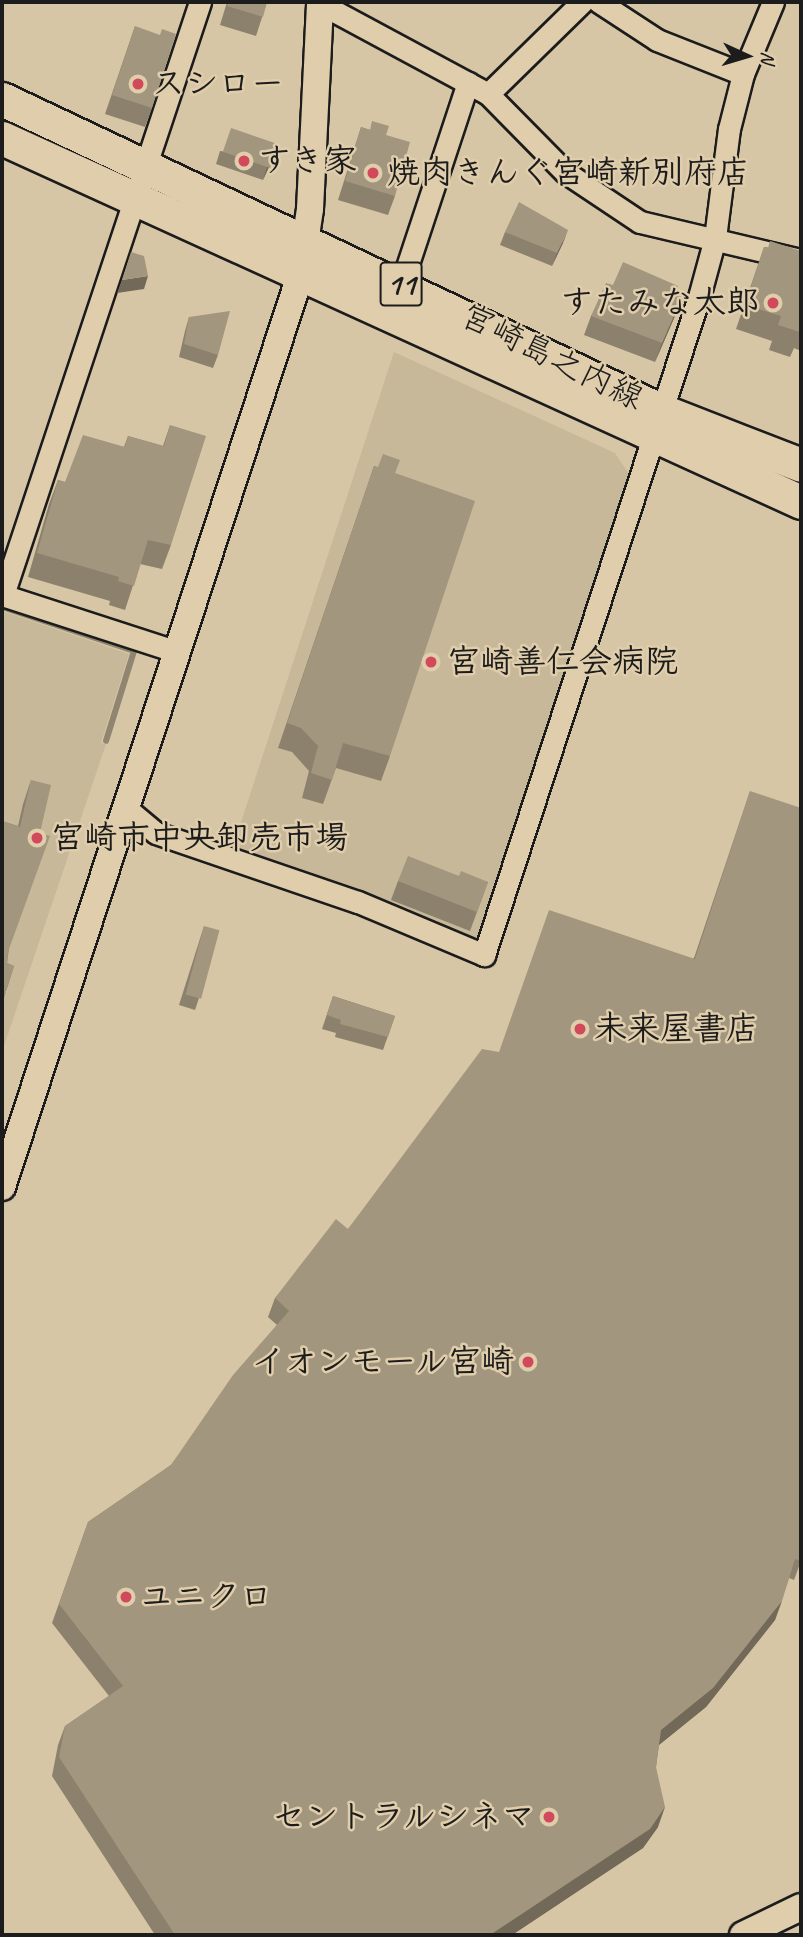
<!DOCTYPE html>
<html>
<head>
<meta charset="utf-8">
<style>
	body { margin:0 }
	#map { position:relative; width:803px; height:1937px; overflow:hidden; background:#d7c6a5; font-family:Caveat,"Klee One",sans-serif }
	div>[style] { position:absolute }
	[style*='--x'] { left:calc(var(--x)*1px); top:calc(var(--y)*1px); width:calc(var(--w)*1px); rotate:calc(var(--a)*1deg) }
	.built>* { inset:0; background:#c7b899 }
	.stream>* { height:6px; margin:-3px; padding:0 3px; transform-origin:3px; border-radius:3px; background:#8f8571 }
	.roads { filter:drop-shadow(2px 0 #1c1c1c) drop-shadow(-2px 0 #1c1c1c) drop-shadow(0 2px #1c1c1c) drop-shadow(0 -2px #1c1c1c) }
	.minor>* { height:21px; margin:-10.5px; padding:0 10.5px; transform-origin:10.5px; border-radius:10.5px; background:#dfcdab }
	.tertiary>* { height:26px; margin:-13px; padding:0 13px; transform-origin:13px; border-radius:13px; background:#dfcdab }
	.primary>* { height:33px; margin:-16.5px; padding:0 16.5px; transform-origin:16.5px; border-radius:16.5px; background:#dfcdab }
	.wall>* { inset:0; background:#8c816c }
	.shaded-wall>* { inset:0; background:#726958 }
	.building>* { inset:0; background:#a3967e; transform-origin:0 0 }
	.dots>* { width:19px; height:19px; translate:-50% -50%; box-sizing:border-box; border:4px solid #dfcdab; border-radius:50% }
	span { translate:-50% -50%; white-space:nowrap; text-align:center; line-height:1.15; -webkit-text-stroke:5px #dfcdab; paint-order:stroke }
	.shield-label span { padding:2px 5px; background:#dfcdab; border:2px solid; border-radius:5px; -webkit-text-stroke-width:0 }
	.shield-label { font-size:32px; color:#1c1c1c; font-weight:700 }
	.poi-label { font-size:33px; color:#1c1c1c; font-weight:700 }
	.left { translate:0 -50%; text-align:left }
	.right { translate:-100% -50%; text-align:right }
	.street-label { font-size:33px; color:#1c1c1c }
	.frame { position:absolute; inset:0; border:4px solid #1c1c1c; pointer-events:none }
	.north { position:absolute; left:712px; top:21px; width:70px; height:70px; -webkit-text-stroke:5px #dfcdab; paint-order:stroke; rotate:94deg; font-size:19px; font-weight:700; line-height:28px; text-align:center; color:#1c1c1c }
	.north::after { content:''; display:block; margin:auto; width:24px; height:32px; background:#1c1c1c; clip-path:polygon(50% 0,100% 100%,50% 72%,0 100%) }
</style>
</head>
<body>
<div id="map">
	<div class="built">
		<i style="clip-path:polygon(394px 352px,615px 453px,629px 474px,480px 941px,342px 884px,232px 850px)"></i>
		<i style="clip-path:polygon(2px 611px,129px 654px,101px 743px,106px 744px,2px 1052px,2px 1000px,8px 990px,2px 988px,2px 969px,41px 860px,2px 847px)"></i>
	</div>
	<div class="stream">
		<i style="--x:2;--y:607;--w:139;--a:18.4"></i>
		<i style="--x:134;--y:651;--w:94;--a:107.3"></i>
	</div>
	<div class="roads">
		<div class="minor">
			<i style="--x:599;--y:2;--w:69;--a:33.2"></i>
			<i style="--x:657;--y:40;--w:92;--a:21.6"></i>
			<i style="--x:321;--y:4;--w:190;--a:28.3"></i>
			<i style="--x:488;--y:94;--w:110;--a:45.4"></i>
			<i style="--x:565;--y:172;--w:90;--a:33.7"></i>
			<i style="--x:640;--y:222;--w:165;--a:13.3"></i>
			<i style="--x:488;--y:94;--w:132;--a:-44.4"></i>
			<i style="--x:401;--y:285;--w:213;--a:-71.7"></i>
			<i style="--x:2;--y:595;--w:184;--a:18"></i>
			<i style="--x:3;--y:595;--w:625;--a:-71.62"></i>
			<i style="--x:126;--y:808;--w:39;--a:40"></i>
			<i style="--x:156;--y:833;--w:213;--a:18.9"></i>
			<i style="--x:358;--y:902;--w:137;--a:22.8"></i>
			<i style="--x:484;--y:955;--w:692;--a:-71.91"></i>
			<i style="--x:699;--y:297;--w:61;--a:-74.8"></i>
			<i style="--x:715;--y:238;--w:110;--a:-82.7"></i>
			<i style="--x:729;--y:129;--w:57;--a:-75.7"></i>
			<i style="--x:743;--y:74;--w:78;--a:-67.4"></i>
		</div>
		<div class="tertiary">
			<i style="--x:2;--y:1187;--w:959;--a:-71.89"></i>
			<i style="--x:300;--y:276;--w:68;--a:-81.5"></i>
			<i style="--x:310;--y:209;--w:207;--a:-87.2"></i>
			<i style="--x:743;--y:1935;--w:64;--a:-25.8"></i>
		</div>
		<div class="primary">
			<i style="--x:2;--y:99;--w:730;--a:25.3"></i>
			<i style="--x:662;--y:411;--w:149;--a:21.2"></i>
			<i style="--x:2;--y:138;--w:878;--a:24.49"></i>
		</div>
	</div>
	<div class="wall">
		<i style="clip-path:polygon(227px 2px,267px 2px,256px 36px,220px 25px)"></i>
		<i style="clip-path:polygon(135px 26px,152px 108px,145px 127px,105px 114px)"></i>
		<i style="clip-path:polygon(361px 127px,386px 135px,395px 196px,388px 215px,338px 200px)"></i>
		<i style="clip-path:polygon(220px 151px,273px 158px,263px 180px,216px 164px)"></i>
		<i style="clip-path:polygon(505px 232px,563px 243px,552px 266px,500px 245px)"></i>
		<i style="clip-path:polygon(764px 247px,801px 251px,801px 351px,794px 348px,790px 357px,769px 350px,772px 341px,736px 329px)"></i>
		<i style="clip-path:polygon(613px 285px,675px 294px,682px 297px,675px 316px,655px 362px,584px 335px,591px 316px)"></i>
		<i style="clip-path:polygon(189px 317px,218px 355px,213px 368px,179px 357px,185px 331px)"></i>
		<i style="clip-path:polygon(170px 425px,171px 545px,162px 569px,140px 564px,125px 610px,109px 605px,110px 601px,28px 577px,49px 504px,58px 480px,65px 482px,124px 447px,128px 436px,163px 446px)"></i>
		<i style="clip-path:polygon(374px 466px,395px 473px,390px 756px,381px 781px,336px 768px,323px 804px,302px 798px,309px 771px,292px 752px,278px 748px)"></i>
		<i style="clip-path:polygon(31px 780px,7px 963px,14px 966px,2px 1004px,2px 821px,18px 826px,23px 804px)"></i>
		<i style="clip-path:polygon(750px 791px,801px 1561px,794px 1580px,789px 1578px,775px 1620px,706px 1707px,659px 1745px,656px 1767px,658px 1827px,643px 1848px,512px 1935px,155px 1935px,52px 1776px,58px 1745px,65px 1726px,109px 1696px,52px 1623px,88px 1522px,171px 1465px,277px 1325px,268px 1317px,275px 1298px,348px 1229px,499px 1052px,694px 958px)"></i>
		<i style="clip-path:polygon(459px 876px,488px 882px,470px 931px,391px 900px,398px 881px)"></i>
		<i style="clip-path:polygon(204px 926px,199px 998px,195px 1010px,179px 1005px)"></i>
		<i style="clip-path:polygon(333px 996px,395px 1016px,383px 1050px,335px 1037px,336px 1033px,322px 1029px)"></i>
	</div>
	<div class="shaded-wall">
		<i style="clip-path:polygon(278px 144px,273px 158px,263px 180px,267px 167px)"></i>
		<i style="clip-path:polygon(568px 230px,563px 243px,552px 266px,557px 253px)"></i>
		<i style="clip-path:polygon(148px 276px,144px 289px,117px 293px,122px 280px)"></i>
		<i style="clip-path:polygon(682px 297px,675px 316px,655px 362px,662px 343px)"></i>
		<i style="clip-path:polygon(782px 1601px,775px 1620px,706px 1707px,654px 1749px,661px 1730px)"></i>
		<i style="clip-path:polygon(665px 1807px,658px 1827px,643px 1848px,512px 1935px,490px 1935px)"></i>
	</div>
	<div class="building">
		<i style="clip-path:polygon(228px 2px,267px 2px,263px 17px,227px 6px)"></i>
		<i style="clip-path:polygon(135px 26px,160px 35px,162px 29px,176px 34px,152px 108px,112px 95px)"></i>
		<i style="clip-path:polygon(372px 121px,389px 126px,386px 135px,410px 142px,395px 196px,345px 181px,361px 127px,370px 130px)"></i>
		<i style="left:231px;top:128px;width:50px;height:25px;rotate:19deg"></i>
		<i style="clip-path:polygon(519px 202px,568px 230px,557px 253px,505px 232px)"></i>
		<i style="clip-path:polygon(770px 241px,801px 251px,801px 327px,800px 332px,778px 325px,781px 316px,745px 305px,764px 247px,768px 248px)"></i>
		<i style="clip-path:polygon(131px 252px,144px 256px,148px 276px,122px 280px)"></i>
		<i style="clip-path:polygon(623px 262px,678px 286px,675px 294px,682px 297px,662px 343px,591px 316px,606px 283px,613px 285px)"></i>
		<i style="clip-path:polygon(230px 311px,218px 355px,184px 344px,189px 317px)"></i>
		<i style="clip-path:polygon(170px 425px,206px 436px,171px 545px,148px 540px,134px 586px,118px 581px,119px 577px,37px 553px,58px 480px,65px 482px,83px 435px,125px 447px,128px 436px,164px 446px)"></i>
		<i style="clip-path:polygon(383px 454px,400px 460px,395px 473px,475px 501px,390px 756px,343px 743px,332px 780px,311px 773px,318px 746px,301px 728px,287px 723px,374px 466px,378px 467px)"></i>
		<i style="clip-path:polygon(31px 780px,51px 785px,40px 833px,50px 836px,8px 952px,7px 963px,14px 966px,4px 998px,2px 998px,2px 821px,20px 827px)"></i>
		<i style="clip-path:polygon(750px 791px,801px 808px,801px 1561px,795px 1559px,782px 1601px,713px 1688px,661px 1730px,656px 1767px,665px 1807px,650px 1829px,490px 1935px,175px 1935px,59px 1757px,65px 1726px,123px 1686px,59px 1604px,88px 1522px,171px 1465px,233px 1375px,289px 1311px,275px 1298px,336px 1219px,348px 1229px,482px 1049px,499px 1052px,549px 910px,695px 959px)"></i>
		<i style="clip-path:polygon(408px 856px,459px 876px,461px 871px,488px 882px,477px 912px,398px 881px)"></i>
		<i style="left:204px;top:926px;width:16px;height:71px;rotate:15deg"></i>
		<i style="clip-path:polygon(333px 996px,395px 1016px,388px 1037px,340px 1024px,341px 1020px,327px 1015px)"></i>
	</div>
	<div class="dots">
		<i style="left:138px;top:84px;background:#d1495b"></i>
		<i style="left:244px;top:161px;background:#d1495b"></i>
		<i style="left:373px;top:173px;background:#d1495b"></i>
		<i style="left:773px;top:303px;background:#d1495b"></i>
		<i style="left:431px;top:662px;background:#d1495b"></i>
		<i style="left:37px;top:838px;background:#d1495b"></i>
		<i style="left:580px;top:1029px;background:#d1495b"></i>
		<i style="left:528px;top:1362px;background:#d1495b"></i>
		<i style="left:126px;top:1597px;background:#d1495b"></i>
		<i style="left:549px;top:1817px;background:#d1495b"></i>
	</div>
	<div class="shield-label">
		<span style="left:401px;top:284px">11</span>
	</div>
	<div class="poi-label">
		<span class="left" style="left:152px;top:84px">スシロー</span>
		<span class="left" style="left:258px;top:161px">すき家</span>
		<span class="left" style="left:387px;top:173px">焼肉きんぐ宮崎新別府店</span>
		<span class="right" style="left:759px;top:303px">すたみな太郎</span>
		<span class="left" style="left:447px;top:662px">宮崎善仁会病院</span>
		<span class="left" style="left:51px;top:838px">宮崎市中央卸売市場</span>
		<span class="left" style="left:594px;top:1029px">未来屋書店</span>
		<span class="right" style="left:514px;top:1362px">イオンモール宮崎</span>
		<span class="left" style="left:140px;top:1597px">ユニクロ</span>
		<span class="right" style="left:535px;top:1817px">セントラルシネマ</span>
	</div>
	<div class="street-label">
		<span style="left:552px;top:357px;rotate:26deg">宮崎島之内線</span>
	</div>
	<div class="frame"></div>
	<div class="north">N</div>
</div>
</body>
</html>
